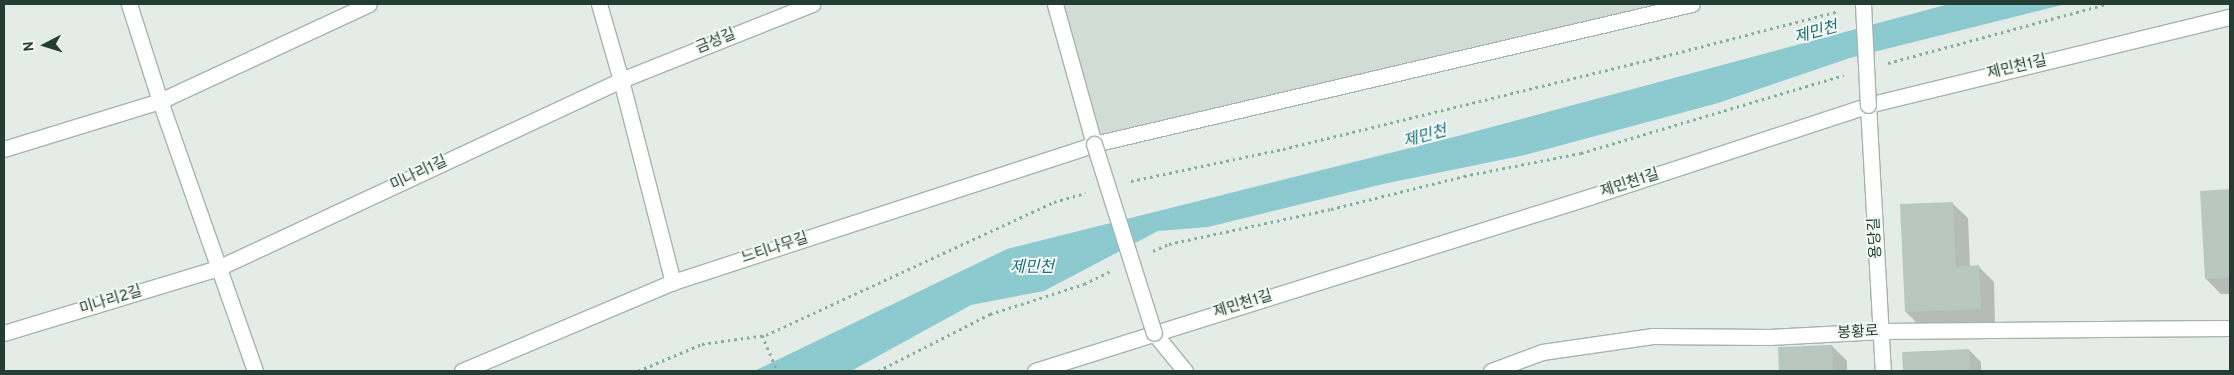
<!DOCTYPE html>
<html>
<head>
<meta charset="utf-8">
<style>
	body { margin:0 }
	#map { position:relative; width:2234px; height:375px; overflow:hidden; background:#e3ece7; font-family:Overpass,"Noto Sans KR",sans-serif }
	div>[style] { position:absolute }
	[style*='--x'] { left:calc(var(--x)*1px); top:calc(var(--y)*1px); width:calc(var(--w)*1px); rotate:calc(var(--a)*1deg) }
	.built>* { inset:0; background:#d1dcd6 }
	.water>* { inset:0; background:#8ccad0 }
	.shadow>* { inset:0; background:#0003 }
	.building>* { inset:0; background:#b8c7c0; transform-origin:0 0 }
	.path>* { height:3px; margin-top:-1.5px; transform-origin:0; background:repeating-linear-gradient(90deg,#84af9f 0 2.5px,transparent 0 6.5px) }
	.roads { filter:drop-shadow(1px 0 #a6b4ae) drop-shadow(-1px 0 #a6b4ae) drop-shadow(0 1px #a6b4ae) drop-shadow(0 -1px #a6b4ae) }
	.lane>* { height:15px; margin:-7.5px; padding:0 7.5px; transform-origin:7.5px; border-radius:7.5px; background:#fff }
	.street>* { height:15px; margin:-7.5px; padding:0 7.5px; transform-origin:7.5px; border-radius:7.5px; background:#fff }
	.secondary>* { height:15px; margin:-7.5px; padding:0 7.5px; transform-origin:7.5px; border-radius:7.5px; background:#fff }
	.bridges { filter:drop-shadow(1px 0 #a6b4ae) drop-shadow(-1px 0 #a6b4ae) drop-shadow(0 1px #a6b4ae) drop-shadow(0 -1px #a6b4ae) }
	.street-bridge>* { height:15px; margin:-7.5px; padding:0 7.5px; transform-origin:7.5px; border-radius:7.5px; background:#fff }
	.secondary-bridge>* { height:15px; margin:-7.5px; padding:0 7.5px; transform-origin:7.5px; border-radius:7.5px; background:#fff }
	span { translate:-50% -50%; white-space:nowrap; text-align:center; line-height:1.15; -webkit-text-stroke:4px #f3f9f5; paint-order:stroke }
	.street-label { font-size:15px; color:#233d34 }
	.water-label { font-size:16px; color:#1e6e78; font-style:italic }
	.frame { position:absolute; inset:0; border:5px solid #233d34; pointer-events:none }
	.north { position:absolute; left:20px; top:20px; width:50px; height:50px; -webkit-text-stroke:4px #f3f9f5; paint-order:stroke; rotate:265deg; font-size:14px; font-weight:700; line-height:20px; text-align:center; color:#233d34 }
	.north::after { content:''; display:block; margin:auto; width:18px; height:22px; background:#233d34; clip-path:polygon(50% 0,100% 100%,50% 72%,0 100%) }
</style>
</head>
<body>
<div id="map">
	<div class="built">
		<i style="clip-path:polygon(1057px 4px,1678px 4px,1094px 144px)"></i>
	</div>
	<div class="water">
		<i style="clip-path:polygon(1949px 4px,2066px 4px,1850px 58px,1718px 103px,1525px 155px,1383px 184px,1208px 227px,1158px 231px,1044px 291px,971px 305px,851px 371px,754px 371px,1007px 249px,1458px 136px)"></i>
	</div>
	<div class="shadow">
		<i style="clip-path:polygon(2230px 190px,2230px 294px,2221px 294px,2206px 279px,2201px 192px)"></i>
		<i style="clip-path:polygon(1952px 203px,1968px 218px,1970px 267px,1979px 267px,1994px 282px,1995px 324px,1921px 327px,1906px 312px)"></i>
		<i style="clip-path:polygon(1832px 346px,1847px 361px,1847px 371px,1780px 371px,1779px 348px)"></i>
		<i style="clip-path:polygon(1969px 350px,1981px 362px,1981px 371px,1904px 371px,1903px 352px)"></i>
	</div>
	<div class="building">
		<i style="clip-path:polygon(2230px 189px,2230px 278px,2205px 279px,2200px 191px)"></i>
		<i style="clip-path:polygon(1953px 202px,1956px 267px,1979px 265px,1981px 309px,1905px 312px,1900px 204px)"></i>
		<i style="left:1832px;top:345px;width:26px;height:54px;rotate:88deg"></i>
		<i style="left:1969px;top:349px;width:22px;height:67px;rotate:87deg"></i>
	</div>
	<div class="path">
		<i style="--x:1888;--y:63;--w:226;--a:-15.1"></i>
		<i style="--x:1131;--y:181;--w:155;--a:-11.9"></i>
		<i style="--x:1283;--y:149;--w:385;--a:-13.7"></i>
		<i style="--x:1657;--y:58;--w:188;--a:-14.5"></i>
		<i style="--x:1153;--y:251;--w:17;--a:-24"></i>
		<i style="--x:1169;--y:244;--w:166;--a:-12.2"></i>
		<i style="--x:1331;--y:209;--w:137;--a:-13.9"></i>
		<i style="--x:1464;--y:176;--w:119;--a:-11.1"></i>
		<i style="--x:1581;--y:153;--w:274;--a:-16.5"></i>
		<i style="--x:762;--y:335;--w:39;--a:67"></i>
		<i style="--x:638;--y:371;--w:69;--a:-22.9"></i>
		<i style="--x:702;--y:344;--w:65;--a:-8"></i>
		<i style="--x:766;--y:335;--w:317;--a:-24.8"></i>
		<i style="--x:1054;--y:202;--w:33;--a:-16"></i>
		<i style="--x:878;--y:371;--w:126;--a:-27"></i>
		<i style="--x:990;--y:314;--w:99;--a:-17.7"></i>
		<i style="--x:1084;--y:284;--w:30;--a:-26"></i>
	</div>
	<div class="roads">
		<div class="lane">
			<i style="--x:1094;--y:144;--w:614;--a:-13.18"></i>
		</div>
		<div class="street">
			<i style="--x:129;--y:4;--w:102;--a:72.3"></i>
			<i style="--x:160;--y:101;--w:286;--a:70.6"></i>
			<i style="--x:599;--y:4;--w:79;--a:73.9"></i>
			<i style="--x:621;--y:80;--w:209;--a:75.6"></i>
			<i style="--x:4;--y:149;--w:163;--a:-17.1"></i>
			<i style="--x:160;--y:101;--w:230;--a:-24.9"></i>
			<i style="--x:4;--y:333;--w:224;--a:-16.9"></i>
			<i style="--x:218;--y:268;--w:445;--a:-25"></i>
			<i style="--x:621;--y:80;--w:206;--a:-21.7"></i>
			<i style="--x:1154;--y:333;--w:49;--a:50.8"></i>
			<i style="--x:462;--y:371;--w:229;--a:-22.9"></i>
			<i style="--x:673;--y:282;--w:443;--a:-18.1"></i>
			<i style="--x:1094;--y:144;--w:145;--a:-105.6"></i>
			<i style="--x:1035;--y:371;--w:584;--a:-17.44"></i>
			<i style="--x:1592;--y:196;--w:291;--a:-18.2"></i>
			<i style="--x:1868;--y:105;--w:373;--a:-13.7"></i>
		</div>
		<div class="secondary">
			<i style="--x:1868;--y:105;--w:266;--a:86.8"></i>
			<i style="--x:1491;--y:371;--w:54;--a:-20.4"></i>
			<i style="--x:1542;--y:352;--w:112;--a:-8.2"></i>
			<i style="--x:1653;--y:336;--w:116;--a:0.5"></i>
			<i style="--x:1769;--y:337;--w:113;--a:-3"></i>
			<i style="--x:1882;--y:331;--w:348;--a:-0.5"></i>
		</div>
	</div>
	<div class="bridges">
		<div class="street-bridge">
			<i style="--x:1094;--y:144;--w:198;--a:72.4"></i>
		</div>
		<div class="secondary-bridge">
			<i style="--x:1863;--y:4;--w:101;--a:87.2"></i>
		</div>
	</div>
	<div class="street-label">
		<span style="left:716px;top:42px;rotate:-22deg">금성길</span>
		<span style="left:2017px;top:68px;rotate:-13deg">제민천1길</span>
		<span style="left:419px;top:174px;rotate:-25deg">미나리1길</span>
		<span style="left:1630px;top:184px;rotate:-18deg">제민천1길</span>
		<span style="left:1876px;top:238px;rotate:-93deg">용당길</span>
		<span style="left:775px;top:249px;rotate:-18deg">느티나무길</span>
		<span style="left:111px;top:301px;rotate:-17deg">미나리2길</span>
		<span style="left:1243px;top:305px;rotate:-17deg">제민천1길</span>
		<span style="left:1858px;top:333px;rotate:-3deg">봉황로</span>
	</div>
	<div class="water-label">
		<span style="left:1816px;top:33px;rotate:-15deg">제민천</span>
		<span style="left:1425px;top:137px;rotate:-15deg">제민천</span>
		<span style="left:1032px;top:268px">제민천</span>
	</div>
	<div class="frame"></div>
	<div class="north">N</div>
</div>
</body>
</html>
